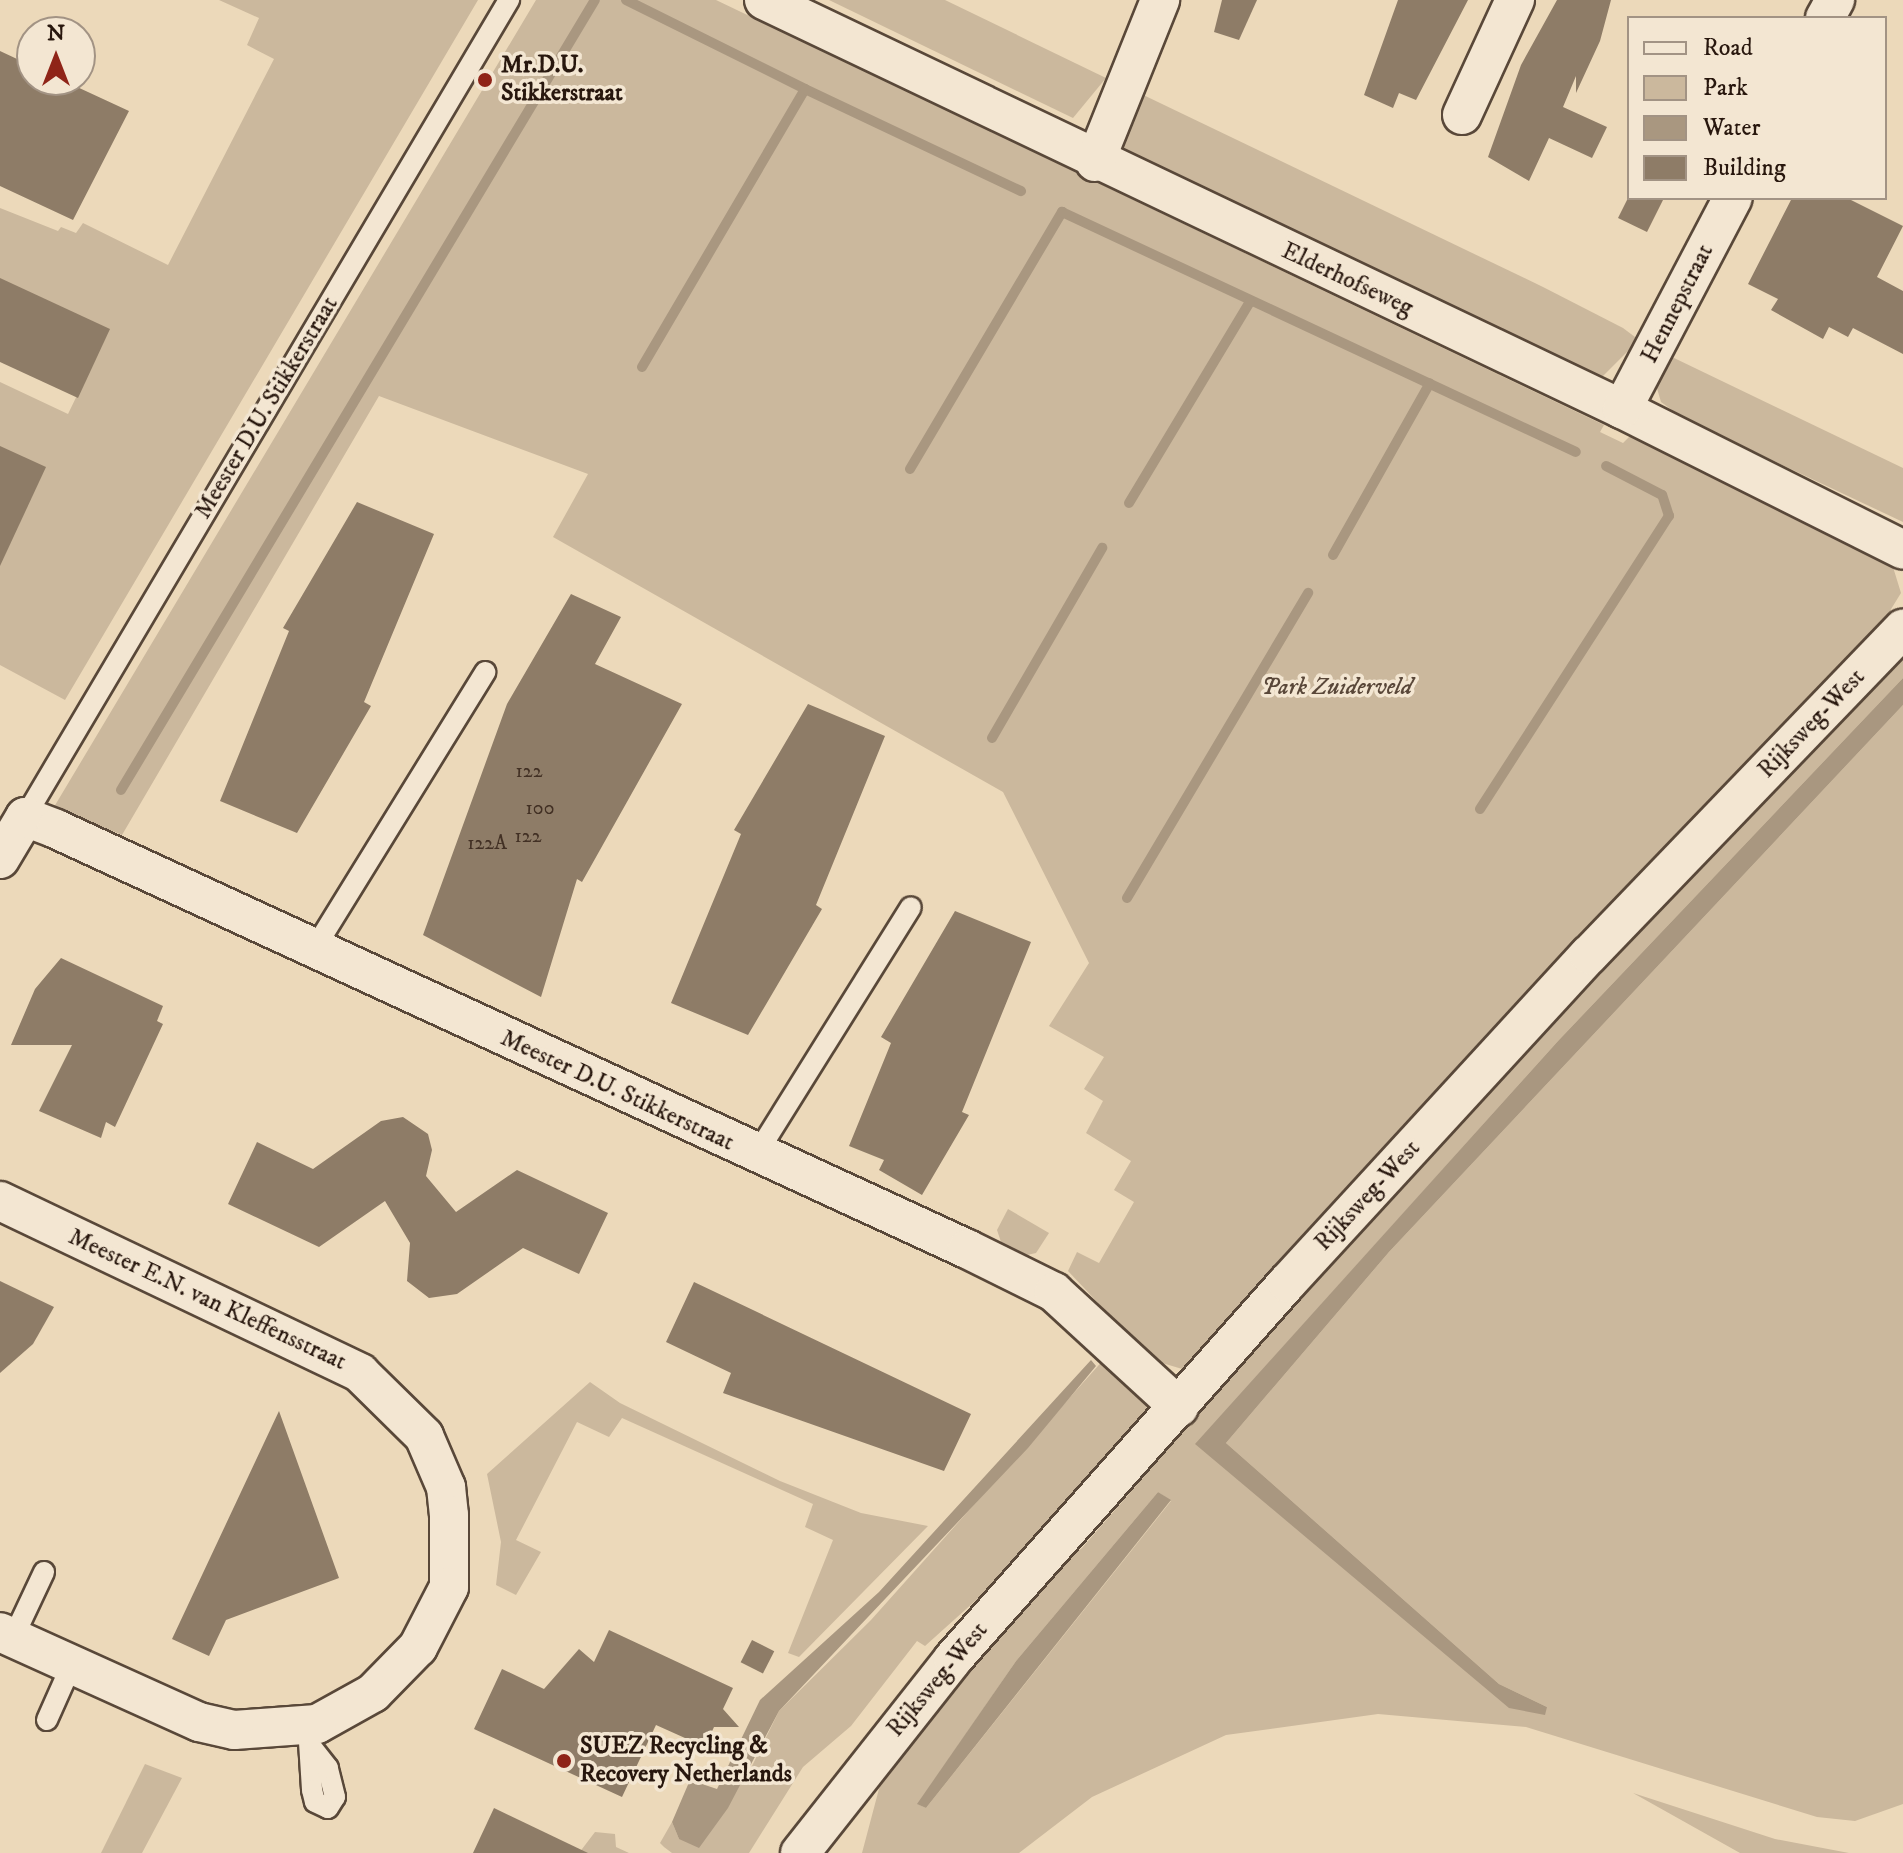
<!DOCTYPE html>
<html>
<head>
<meta charset="utf-8">
<style>
	body { margin:0 }
	#map { position:relative; width:1903px; height:1853px; overflow:hidden; background:#ecd9ba; font-family:"IM FELL DW Pica",serif }
	div>[style] { position:absolute }
	[style*='--x'] { left:calc(var(--x)*1px); top:calc(var(--y)*1px); width:calc(var(--w)*1px); rotate:calc(var(--a)*1deg) }
	.green>* { inset:0; background:#cbb89d }
	.water>* { inset:0; background:#a99780 }
	.stream>* { height:10px; margin:-5px; padding:0 5px; transform-origin:5px; border-radius:5px; background:#a99780 }
	.building>* { inset:0; background:#8e7c67; transform-origin:0 0 }
	.roads { filter:drop-shadow(2px 0 #594839) drop-shadow(-2px 0 #594839) drop-shadow(0 2px #594839) drop-shadow(0 -2px #594839) }
	.lane>* { height:20px; margin:-10px; padding:0 10px; transform-origin:10px; border-radius:10px; background:#f3e6d2 }
	.street>* { height:38px; margin:-19px; padding:0 19px; transform-origin:19px; border-radius:19px; background:#f3e6d2 }
	.dots>* { width:22px; height:22px; translate:-50% -50%; box-sizing:border-box; border:4px solid #f3e6d2; border-radius:50% }
	span { translate:-50% -50%; white-space:nowrap; text-align:center; line-height:1.15; -webkit-text-stroke:7px #f3e6d2; paint-order:stroke }
	.number-label { font-size:20px; color:#423024 }
	.number-label span { -webkit-text-stroke-width:0 }
	.poi-label { font-size:24px; color:#28170e; font-weight:700 }
	.left { translate:0 -50%; text-align:left }
	.street-label { font-size:24px; color:#28170e }
	.park-label { font-size:24px; color:#594739; font-style:italic }
	.legend { position:absolute; left:1627px; top:16px; width:260px; height:184px; box-sizing:border-box; background:#f3e6d2; border:2px solid #a29384; margin:0; padding:10px 14px; list-style:none; font-size:24px; color:#28170e }
	.legend li { display:flex; align-items:center; gap:16px; height:40px }
	.legend b { width:40px; border:2px solid #a29384 }
	.north { position:absolute; left:16px; top:16px; width:80px; height:80px; box-sizing:border-box; background:#f3e6d2; border:2px solid #a29384; border-radius:50%; rotate:0deg; font-size:22px; font-weight:700; line-height:32px; text-align:center; color:#28170e }
	.north::after { content:''; display:block; margin:auto; width:28px; height:36px; background:#8f2418; clip-path:polygon(50% 0,100% 100%,50% 72%,0 100%) }
</style>
</head>
<body>
<div id="map">
	<div class="green">
		<i style="clip-path:polygon(219px 0,478px 0,65px 700px,0 665px,0 382px,68px 414px,100px 348px,0 297px,0 208px,58px 231px,61px 227px,76px 233px,83px 223px,168px 265px,274px 59px,247px 45px,259px 18px)"></i>
		<i style="clip-path:polygon(536px 0,716px 0,1604px 425px,1600px 432px,1623px 443px,1630px 436px,1882px 555px,1893px 567px,1901px 593px,1888px 614px,1327px 1208px,1189px 1371px,1152px 1360px,1068px 1271px,1077px 1252px,1099px 1263px,1134px 1202px,1114px 1190px,1131px 1161px,1086px 1133px,1103px 1101px,1084px 1089px,1104px 1057px,1049px 1026px,1089px 963px,1003px 792px,553px 537px,588px 474px,379px 396px,122px 835px,54px 807px)"></i>
		<i style="clip-path:polygon(829px 0,945px 0,1106px 78px,1073px 118px)"></i>
		<i style="clip-path:polygon(1135px 91px,1543px 287px,1623px 328px,1635px 337px,1634px 345px,1601px 378px,1190px 183px,1112px 142px)"></i>
		<i style="clip-path:polygon(1672px 357px,1903px 468px,1903px 522px,1683px 418px,1661px 402px,1656px 385px)"></i>
		<i style="clip-path:polygon(evenodd,1903px 650px,1903px 678px,1558px 1041px,1196px 1444px,1509px 1707px,1547px 1707px,1499px 1684px,1226px 1443px,1389px 1252px,1903px 705px,1903px 1804px,1855px 1821px,1817px 1817px,1526px 1727px,1378px 1714px,1226px 1735px,1092px 1797px,1019px 1853px,862px 1853px,884px 1770px,1051px 1571px,1082px 1548px,1379px 1206px,1903px 650px,1158px 1492px,1171px 1501px,926px 1808px,918px 1804px,1016px 1661px,1158px 1492px)"></i>
		<i style="clip-path:polygon(1008px 1209px,1049px 1233px,1036px 1253px,1018px 1257px,1003px 1248px,997px 1230px)"></i>
		<i style="clip-path:polygon(1106px 1357px,1146px 1402px,1147px 1415px,1014px 1566px,925px 1646px,917px 1641px,851px 1726px,803px 1767px,749px 1853px,672px 1853px,664px 1847px,660px 1843px,672px 1822px,679px 1839px,751px 1768px,779px 1711px,871px 1620px)"></i>
		<i style="clip-path:polygon(590px 1382px,620px 1403px,780px 1481px,861px 1513px,928px 1526px,799px 1657px,788px 1653px,833px 1540px,805px 1527px,813px 1504px,622px 1418px,609px 1437px,577px 1422px,516px 1540px,541px 1552px,516px 1595px,496px 1585px,501px 1542px,487px 1474px)"></i>
		<i style="clip-path:polygon(145px 1764px,182px 1778px,142px 1853px,101px 1853px)"></i>
		<i style="clip-path:polygon(1633px 1793px,1775px 1839px,1849px 1853px,1740px 1853px)"></i>
		<i style="clip-path:polygon(595px 1832px,615px 1834px,616px 1847px,629px 1853px,579px 1853px)"></i>
	</div>
	<div class="water">
		<i style="clip-path:polygon(1903px 678px,1903px 705px,1389px 1252px,1226px 1443px,1499px 1684px,1547px 1707px,1545px 1715px,1509px 1708px,1195px 1444px,1558px 1041px)"></i>
		<i style="clip-path:polygon(1091px 1360px,1096px 1366px,1028px 1448px,779px 1711px,728px 1808px,699px 1848px,679px 1839px,672px 1822px,690px 1780px,717px 1789px,760px 1700px,879px 1592px)"></i>
		<i style="clip-path:polygon(1158px 1492px,1171px 1500px,926px 1808px,917px 1804px,1016px 1661px)"></i>
	</div>
	<div class="stream">
		<i style="--x:626;--y:0;--w:200;--a:26.4"></i>
		<i style="--x:642;--y:367;--w:322;--a:-59.6"></i>
		<i style="--x:805;--y:89;--w:239;--a:25.3"></i>
		<i style="--x:910;--y:469;--w:299;--a:-59.4"></i>
		<i style="--x:1062;--y:212;--w:567;--a:25.03"></i>
		<i style="--x:1129;--y:503;--w:235;--a:-59"></i>
		<i style="--x:1333;--y:555;--w:197;--a:-60.6"></i>
		<i style="--x:992;--y:738;--w:220;--a:-59.9"></i>
		<i style="--x:121;--y:790;--w:921;--a:-59.04"></i>
		<i style="--x:1480;--y:809;--w:349;--a:-57.2"></i>
		<i style="--x:1669;--y:516;--w:22;--a:-108"></i>
		<i style="--x:1662;--y:495;--w:63;--a:-152.6"></i>
		<i style="--x:1127;--y:898;--w:355;--a:-59.3"></i>
	</div>
	<div class="building">
		<i style="clip-path:polygon(1222px 0,1257px 0,1239px 40px,1214px 32px)"></i>
		<i style="clip-path:polygon(1398px 0,1468px 0,1416px 100px,1399px 93px,1393px 108px,1364px 95px)"></i>
		<i style="clip-path:polygon(1557px 0,1611px 0,1600px 41px,1576px 93px,1576px 76px,1563px 107px,1607px 127px,1592px 158px,1549px 138px,1529px 181px,1488px 157px,1521px 65px)"></i>
		<i style="clip-path:polygon(0 51px,32px 66px,32px 80px,62px 80px,129px 111px,73px 220px,0 186px)"></i>
		<i style="clip-path:polygon(1628px 198px,1664px 198px,1647px 232px,1618px 218px)"></i>
		<i style="clip-path:polygon(1792px 198px,1847px 198px,1903px 226px,1877px 277px,1903px 291px,1903px 354px,1853px 328px,1848px 337px,1829px 327px,1823px 339px,1771px 310px,1778px 299px,1748px 284px)"></i>
		<i style="clip-path:polygon(0 278px,110px 329px,78px 398px,0 362px)"></i>
		<i style="clip-path:polygon(0 446px,46px 467px,0 566px)"></i>
		<i style="clip-path:polygon(357px 502px,434px 534px,364px 702px,371px 706px,297px 833px,220px 801px,289px 631px,283px 628px)"></i>
		<i style="clip-path:polygon(571px 594px,621px 617px,595px 664px,682px 704px,582px 882px,577px 879px,541px 997px,423px 935px,507px 704px)"></i>
		<i style="clip-path:polygon(808px 704px,885px 736px,816px 905px,822px 909px,748px 1035px,671px 1003px,741px 834px,734px 830px)"></i>
		<i style="clip-path:polygon(955px 911px,1031px 942px,962px 1112px,969px 1115px,922px 1195px,879px 1170px,884px 1160px,849px 1146px,891px 1043px,881px 1037px)"></i>
		<i style="clip-path:polygon(61px 958px,163px 1006px,157px 1021px,163px 1024px,115px 1127px,106px 1122px,101px 1138px,39px 1111px,72px 1045px,11px 1045px,35px 989px)"></i>
		<i style="clip-path:polygon(403px 1117px,428px 1134px,432px 1150px,426px 1176px,456px 1212px,517px 1170px,608px 1213px,579px 1274px,523px 1248px,457px 1294px,429px 1298px,407px 1281px,410px 1243px,385px 1201px,319px 1247px,228px 1204px,257px 1142px,313px 1169px,381px 1121px)"></i>
		<i style="clip-path:polygon(0 1281px,54px 1307px,33px 1344px,0 1373px)"></i>
		<i style="clip-path:polygon(694px 1282px,971px 1414px,944px 1471px,723px 1393px,731px 1373px,666px 1342px)"></i>
		<i style="clip-path:polygon(279px 1411px,339px 1578px,226px 1620px,209px 1656px,172px 1639px)"></i>
		<i style="clip-path:polygon(609px 1630px,733px 1688px,723px 1709px,739px 1727px,714px 1727px,705px 1747px,656px 1725px,622px 1797px,474px 1729px,502px 1669px,544px 1689px,579px 1649px,594px 1662px)"></i>
		<i style="left:752px;top:1640px;width:25px;height:25px;rotate:27deg"></i>
		<i style="clip-path:polygon(494px 1808px,588px 1853px,473px 1853px)"></i>
	</div>
	<div class="roads">
		<div class="lane">
			<i style="--x:25;--y:817;--w:950;--a:-59.36"></i>
			<i style="--x:313;--y:951;--w:328;--a:-58.3"></i>
			<i style="--x:756;--y:1155;--w:292;--a:-58"></i>
			<i style="--x:13;--y:1638;--w:73;--a:-64.8"></i>
			<i style="--x:47;--y:1720;--w:59;--a:-66"></i>
			<i style="--x:308;--y:1726;--w:64;--a:86.4"></i>
			<i style="--x:312;--y:1790;--w:12;--a:76"></i>
			<i style="--x:315;--y:1802;--w:14;--a:25"></i>
			<i style="--x:328;--y:1808;--w:13;--a:-58"></i>
			<i style="--x:335;--y:1797;--w:30;--a:-104"></i>
			<i style="--x:328;--y:1768;--w:24;--a:-128"></i>
		</div>
		<div class="street">
			<i style="--x:764;--y:0;--w:950;--a:25.49"></i>
			<i style="--x:1622;--y:409;--w:314;--a:26.6"></i>
			<i style="--x:1825;--y:18;--w:21;--a:-61"></i>
			<i style="--x:1462;--y:115;--w:127;--a:-65.3"></i>
			<i style="--x:1095;--y:162;--w:175;--a:-68.1"></i>
			<i style="--x:1622;--y:409;--w:238;--a:-62.3"></i>
			<i style="--x:0;--y:859;--w:49;--a:-59.2"></i>
			<i style="--x:25;--y:817;--w:33;--a:21"></i>
			<i style="--x:56;--y:829;--w:1003;--a:24.75"></i>
			<i style="--x:967;--y:1249;--w:97;--a:26.3"></i>
			<i style="--x:1054;--y:1292;--w:170;--a:42.6"></i>
			<i style="--x:0;--y:1201;--w:399;--a:25.5"></i>
			<i style="--x:360;--y:1373;--w:90;--a:44.5"></i>
			<i style="--x:424;--y:1436;--w:56;--a:66.7"></i>
			<i style="--x:446;--y:1487;--w:28;--a:84"></i>
			<i style="--x:449;--y:1515;--w:72;--a:90"></i>
			<i style="--x:449;--y:1587;--w:68;--a:117.3"></i>
			<i style="--x:418;--y:1647;--w:64;--a:134.4"></i>
			<i style="--x:373;--y:1693;--w:64;--a:151"></i>
			<i style="--x:317;--y:1724;--w:83;--a:175.9"></i>
			<i style="--x:234;--y:1730;--w:36;--a:-167"></i>
			<i style="--x:199;--y:1722;--w:218;--a:-155.7"></i>
			<i style="--x:800;--y:1853;--w:247;--a:-51.7"></i>
			<i style="--x:953;--y:1659;--w:503;--a:-48.39"></i>
			<i style="--x:1287;--y:1283;--w:446;--a:-47.4"></i>
			<i style="--x:1589;--y:955;--w:453;--a:-46.1"></i>
		</div>
	</div>
	<div class="dots">
		<i style="left:485px;top:80px;background:#8f2418"></i>
		<i style="left:564px;top:1761px;background:#8f2418"></i>
	</div>
	<div class="number-label">
		<span style="left:529px;top:771px">122</span>
		<span style="left:540px;top:808px">100</span>
		<span style="left:528px;top:836px">122</span>
		<span style="left:487px;top:843px">122A</span>
	</div>
	<div class="poi-label">
		<span class="left" style="left:501px;top:80px">Mr.D.U.<br>Stikkerstraat</span>
		<span class="left" style="left:580px;top:1761px">SUEZ Recycling &amp;<br>Recovery Netherlands</span>
	</div>
	<div class="street-label">
		<span style="left:1347px;top:280px;rotate:25deg">Elderhofseweg</span>
		<span style="left:1678px;top:304px;rotate:-63deg">Hennepstraat</span>
		<span style="left:267px;top:408px;rotate:-59deg">Meester D.U. Stikkerstraat</span>
		<span style="left:1812px;top:724px;rotate:-46deg">Rijksweg-West</span>
		<span style="left:617px;top:1091px;rotate:25deg">Meester D.U. Stikkerstraat</span>
		<span style="left:1368px;top:1196px;rotate:-47deg">Rijksweg-West</span>
		<span style="left:207px;top:1300px;rotate:25deg">Meester E.N. van Kleffensstraat</span>
		<span style="left:938px;top:1680px;rotate:-50deg">Rijksweg-West</span>
	</div>
	<div class="park-label">
		<span style="left:1337px;top:688px">Park Zuiderveld</span>
	</div>
	<ul class="legend">
	<li><b style="height:10px;background:#f3e6d2"></b>Road</li>
	<li><b style="height:22px;background:#cbb89d"></b>Park</li>
	<li><b style="height:22px;background:#a99780"></b>Water</li>
	<li><b style="height:22px;background:#8e7c67"></b>Building</li>
	</ul>
	<div class="north">N</div>
</div>
</body>
</html>
